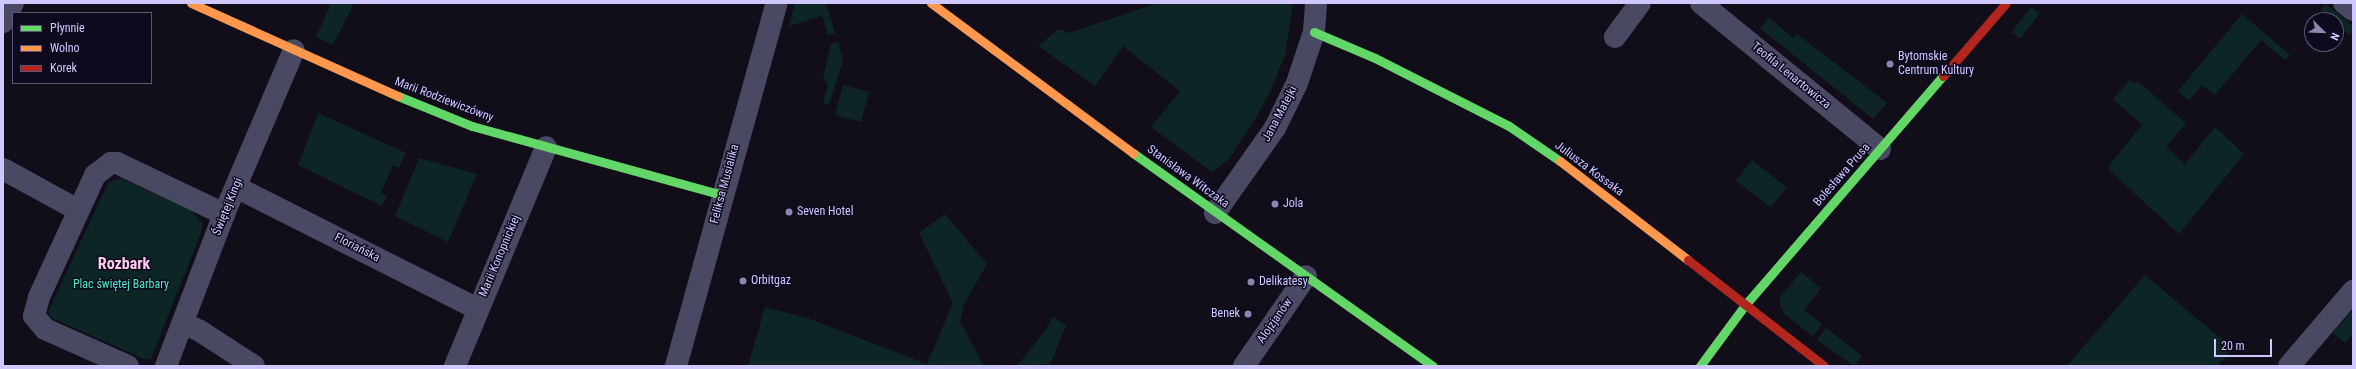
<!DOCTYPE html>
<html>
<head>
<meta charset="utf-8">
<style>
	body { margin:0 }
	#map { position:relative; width:2356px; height:369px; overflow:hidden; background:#110e1a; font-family:"Roboto Condensed",sans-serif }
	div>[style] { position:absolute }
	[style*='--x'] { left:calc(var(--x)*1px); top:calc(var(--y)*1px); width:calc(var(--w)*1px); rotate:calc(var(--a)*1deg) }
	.green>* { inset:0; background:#0e2526; transform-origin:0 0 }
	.street>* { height:22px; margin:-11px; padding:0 11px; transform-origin:11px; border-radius:11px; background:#4a4963 }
	.fast>* { height:9px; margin:-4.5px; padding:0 4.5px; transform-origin:4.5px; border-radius:4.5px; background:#63d668 }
	.slow>* { height:9px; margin:-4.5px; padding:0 4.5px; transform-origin:4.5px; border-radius:4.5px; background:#ff974d }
	.jam>* { height:9px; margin:-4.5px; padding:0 4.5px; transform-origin:4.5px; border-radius:4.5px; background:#b3261e }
	.dots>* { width:11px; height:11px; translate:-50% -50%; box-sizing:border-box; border:2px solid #0e0a1e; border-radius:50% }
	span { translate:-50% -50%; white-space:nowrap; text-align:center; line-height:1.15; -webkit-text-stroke:3px #0e0a1e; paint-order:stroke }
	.poi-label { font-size:12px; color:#cec8ff }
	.left { translate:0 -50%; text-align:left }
	.right { translate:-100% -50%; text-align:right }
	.street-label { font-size:12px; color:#cec8ff }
	.park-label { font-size:12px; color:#4be8c0 }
	.district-label { font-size:16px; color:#ffcaec; font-weight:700 }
	.frame { position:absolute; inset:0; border:4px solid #cec8ff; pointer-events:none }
	.legend { position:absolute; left:12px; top:12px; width:140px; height:72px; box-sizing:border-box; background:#0e0a1e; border:1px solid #5b5678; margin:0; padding:5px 7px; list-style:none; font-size:12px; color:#cec8ff }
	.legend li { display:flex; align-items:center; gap:8px; height:20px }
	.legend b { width:20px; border:1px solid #5b5678 }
	.north { position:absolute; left:2304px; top:12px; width:40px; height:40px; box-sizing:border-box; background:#0e0a1e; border:1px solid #5b5678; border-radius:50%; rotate:113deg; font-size:11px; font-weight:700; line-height:16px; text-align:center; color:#cec8ff }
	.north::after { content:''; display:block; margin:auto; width:14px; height:18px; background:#8c87af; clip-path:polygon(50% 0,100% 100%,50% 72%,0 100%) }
	.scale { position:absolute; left:2214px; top:339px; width:58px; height:18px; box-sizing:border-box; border:2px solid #cec8ff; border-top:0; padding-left:5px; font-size:12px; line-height:14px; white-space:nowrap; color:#cec8ff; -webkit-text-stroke:3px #0e0a1e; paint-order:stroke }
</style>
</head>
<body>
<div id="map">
	<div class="green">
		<i style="clip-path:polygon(331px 3px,354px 3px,333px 45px,316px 37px)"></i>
		<i style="clip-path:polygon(795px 3px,826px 3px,835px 33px,828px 36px,822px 16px,789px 26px)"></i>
		<i style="clip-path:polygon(1157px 3px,1293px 3px,1285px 55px,1272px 87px,1256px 118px,1228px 160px,1212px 172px,1151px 127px,1180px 91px,1123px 46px,1095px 86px,1038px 46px,1059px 29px,1069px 33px)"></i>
		<i style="clip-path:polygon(2326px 4px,2353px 26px,2350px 36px,2336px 23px,2336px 20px,2332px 20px,2320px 10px)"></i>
		<i style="left:2031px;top:7px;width:11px;height:32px;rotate:38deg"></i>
		<i style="clip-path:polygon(2242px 14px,2290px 55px,2285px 60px,2261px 40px,2215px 95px,2202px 85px,2189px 101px,2178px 91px)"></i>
		<i style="clip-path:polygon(1769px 17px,1793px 38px,1797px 34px,1887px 103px,1873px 119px,1760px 28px)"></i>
		<i style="clip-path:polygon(838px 42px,843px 61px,829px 105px,823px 103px,828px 85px,823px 77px,831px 44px)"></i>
		<i style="clip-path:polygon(2130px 80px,2135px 83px,2137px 81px,2186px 123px,2166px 147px,2185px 164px,2215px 127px,2244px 154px,2179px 234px,2107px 168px,2142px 125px,2113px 99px)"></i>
		<i style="left:843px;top:85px;width:27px;height:31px;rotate:15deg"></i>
		<i style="clip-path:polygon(318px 113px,406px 153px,399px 168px,393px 165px,381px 193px,387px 196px,382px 206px,298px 165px)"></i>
		<i style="clip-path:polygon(419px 158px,477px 174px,448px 242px,395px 216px)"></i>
		<i style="left:1752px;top:160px;width:44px;height:26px;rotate:38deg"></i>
		<i style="clip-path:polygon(121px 178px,192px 211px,202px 223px,202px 230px,151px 359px,144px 359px,52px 318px,48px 312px,108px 183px)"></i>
		<i style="clip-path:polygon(945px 214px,987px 264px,964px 304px,960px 322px,984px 366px,748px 366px,765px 307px,810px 319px,927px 364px,953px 303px,919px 233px)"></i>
		<i style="clip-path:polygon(1801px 272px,1821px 288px,1804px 310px,1822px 324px,1813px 336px,1785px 315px,1780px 305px,1780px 297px)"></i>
		<i style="clip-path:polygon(2145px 275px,2232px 348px,2218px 366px,2067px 366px)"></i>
		<i style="clip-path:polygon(2353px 310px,2353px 334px,2345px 343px,2333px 333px)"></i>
		<i style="clip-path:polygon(1053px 316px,1066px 326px,1050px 364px,1017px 366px,1047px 328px)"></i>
		<i style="clip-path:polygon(1826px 328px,1862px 356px,1854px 366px,1817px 340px)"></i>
	</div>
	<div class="street">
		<i style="--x:1701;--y:3;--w:231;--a:39.2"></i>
		<i style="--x:2344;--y:3;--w:11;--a:38"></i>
		<i style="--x:3;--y:22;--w:21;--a:-62"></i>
		<i style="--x:1615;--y:37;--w:42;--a:-53.7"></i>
		<i style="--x:3;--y:169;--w:85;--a:28.7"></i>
		<i style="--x:236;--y:187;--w:271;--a:26.8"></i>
		<i style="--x:1215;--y:213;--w:104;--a:-54.8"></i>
		<i style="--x:1275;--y:128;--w:50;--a:-63.9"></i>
		<i style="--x:1297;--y:83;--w:54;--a:-71.6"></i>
		<i style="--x:1314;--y:32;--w:29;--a:-86"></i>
		<i style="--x:183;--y:323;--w:19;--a:25"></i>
		<i style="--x:200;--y:331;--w:64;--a:32.9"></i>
		<i style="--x:128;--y:366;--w:91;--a:-156"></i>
		<i style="--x:45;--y:329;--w:17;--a:-130"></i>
		<i style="--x:34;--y:316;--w:20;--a:-75"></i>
		<i style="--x:39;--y:297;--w:134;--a:-65.3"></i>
		<i style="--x:95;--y:175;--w:20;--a:-37"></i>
		<i style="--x:111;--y:163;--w:6;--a:0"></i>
		<i style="--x:117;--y:163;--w:119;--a:25.5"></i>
		<i style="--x:166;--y:366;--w:163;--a:-69.1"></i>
		<i style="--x:224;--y:214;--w:178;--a:-66.9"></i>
		<i style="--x:455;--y:366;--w:237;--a:-67.4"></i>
		<i style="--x:676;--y:366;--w:377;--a:-74.5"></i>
		<i style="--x:1244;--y:366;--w:109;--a:-55.4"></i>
		<i style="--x:2289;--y:366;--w:99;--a:-49.5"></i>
	</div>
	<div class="fast">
		<i style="--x:1314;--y:32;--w:66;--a:23.1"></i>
		<i style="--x:1375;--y:58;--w:150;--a:26.9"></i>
		<i style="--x:1509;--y:126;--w:62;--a:34.5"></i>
		<i style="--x:398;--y:96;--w:80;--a:22.1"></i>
		<i style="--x:472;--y:126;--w:259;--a:15.4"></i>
		<i style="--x:1133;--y:153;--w:368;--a:35.4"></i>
		<i style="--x:1700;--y:366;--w:76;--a:-53.6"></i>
		<i style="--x:1745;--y:305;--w:303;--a:-49.2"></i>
	</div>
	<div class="slow">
		<i style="--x:191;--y:3;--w:227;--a:24.2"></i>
		<i style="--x:931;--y:3;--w:252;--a:36.6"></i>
		<i style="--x:1560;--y:161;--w:162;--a:37.7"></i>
	</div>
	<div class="jam">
		<i style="--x:1943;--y:76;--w:96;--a:-49.2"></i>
		<i style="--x:1688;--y:260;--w:172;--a:37.9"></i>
	</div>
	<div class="dots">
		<i style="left:1890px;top:64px;background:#8c87af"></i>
		<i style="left:1275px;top:204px;background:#8c87af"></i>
		<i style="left:789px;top:212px;background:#8c87af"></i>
		<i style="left:743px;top:281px;background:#8c87af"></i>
		<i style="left:1251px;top:282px;background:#8c87af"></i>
		<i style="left:1248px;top:314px;background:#8c87af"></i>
	</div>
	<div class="poi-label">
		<span class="left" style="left:1898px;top:64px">Bytomskie<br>Centrum Kultury</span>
		<span class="left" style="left:1283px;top:204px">Jola</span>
		<span class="left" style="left:797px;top:212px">Seven Hotel</span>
		<span class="left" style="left:751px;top:281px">Orbitgaz</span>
		<span class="left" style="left:1259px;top:282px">Delikatesy</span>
		<span class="right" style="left:1240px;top:314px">Benek</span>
	</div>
	<div class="street-label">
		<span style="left:1791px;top:76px;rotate:39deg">Teofila Lenartowicza</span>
		<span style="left:444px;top:100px;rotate:21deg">Marii Rodziewiczówny</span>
		<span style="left:1280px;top:114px;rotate:-62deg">Jana Matejki</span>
		<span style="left:1589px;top:169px;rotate:37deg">Juliusza Kossaka</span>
		<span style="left:1842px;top:175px;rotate:-49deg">Bolesława Prusa</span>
		<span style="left:1188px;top:177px;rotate:36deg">Stanisława Witczaka</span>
		<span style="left:725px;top:184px;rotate:-75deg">Feliksa Musialika</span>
		<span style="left:228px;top:207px;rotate:-68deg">Świętej Kingi</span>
		<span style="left:357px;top:248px;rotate:27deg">Floriańska</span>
		<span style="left:500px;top:256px;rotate:-67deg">Marii Konopnickiej</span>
		<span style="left:1275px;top:321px;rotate:-55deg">Alojzjanów</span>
	</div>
	<div class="park-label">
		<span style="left:121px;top:285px">Plac świętej Barbary</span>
	</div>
	<div class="district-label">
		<span style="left:124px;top:264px">Rozbark</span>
	</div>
	<div class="frame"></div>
	<ul class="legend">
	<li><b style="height:5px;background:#63d668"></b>Płynnie</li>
	<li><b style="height:5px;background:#ff974d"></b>Wolno</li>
	<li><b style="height:5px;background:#b3261e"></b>Korek</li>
	</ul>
	<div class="north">N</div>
	<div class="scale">20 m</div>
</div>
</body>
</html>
